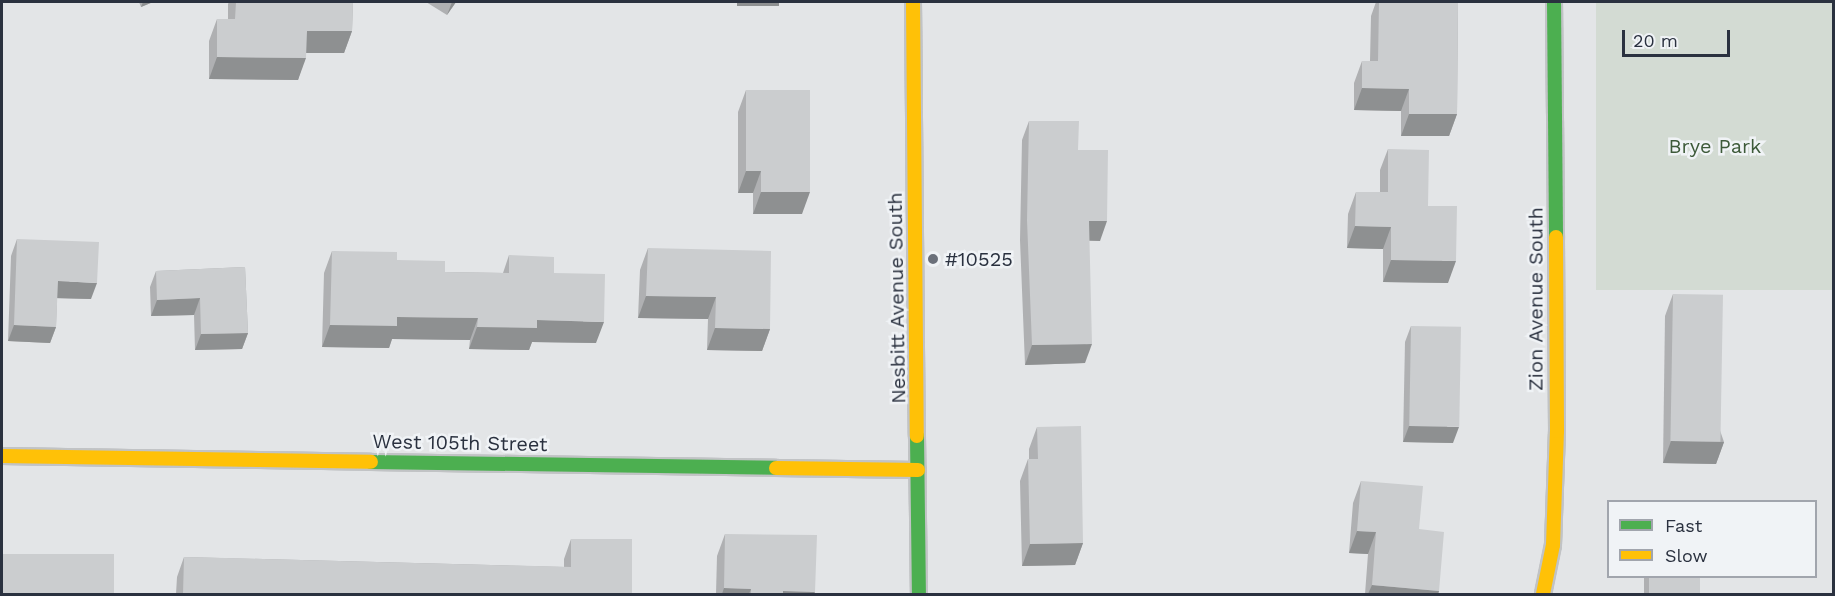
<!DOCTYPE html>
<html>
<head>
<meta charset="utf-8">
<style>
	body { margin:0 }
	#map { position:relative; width:1835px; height:596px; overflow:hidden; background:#e3e5e7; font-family:"Work Sans",sans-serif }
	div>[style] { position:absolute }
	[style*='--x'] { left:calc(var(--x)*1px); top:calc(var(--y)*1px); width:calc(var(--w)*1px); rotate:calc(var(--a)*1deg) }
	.green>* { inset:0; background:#d3dbd3; transform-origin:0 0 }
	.roads { filter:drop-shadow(2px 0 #c1c3c5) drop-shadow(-2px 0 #c1c3c5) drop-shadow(0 2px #c1c3c5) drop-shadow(0 -2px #c1c3c5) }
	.fast>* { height:14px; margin:-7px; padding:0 7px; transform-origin:7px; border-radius:7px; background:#4caf50 }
	.slow>* { height:14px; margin:-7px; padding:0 7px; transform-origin:7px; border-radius:7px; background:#ffc107 }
	.wall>* { inset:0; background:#afb0b2; transform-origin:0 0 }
	.shaded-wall>* { inset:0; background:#8e9091; transform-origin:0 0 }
	.building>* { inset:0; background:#cbcdcf; transform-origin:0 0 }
	.dots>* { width:16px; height:16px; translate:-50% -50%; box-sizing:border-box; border:3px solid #f0f3f6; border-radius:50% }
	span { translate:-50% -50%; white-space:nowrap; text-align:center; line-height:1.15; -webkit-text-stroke:5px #f0f3f6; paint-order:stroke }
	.park-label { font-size:20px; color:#3d5a39 }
	.poi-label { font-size:20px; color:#2a313f }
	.left { translate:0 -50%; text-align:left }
	.street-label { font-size:20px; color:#2a313f }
	.frame { position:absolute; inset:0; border:3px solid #2a313f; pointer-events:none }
	.legend { position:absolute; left:1607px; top:500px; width:210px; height:78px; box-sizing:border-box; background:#f0f3f6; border:2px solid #a1a5ad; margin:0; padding:8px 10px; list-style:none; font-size:18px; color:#2a313f }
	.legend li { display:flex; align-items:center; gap:12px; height:30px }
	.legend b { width:30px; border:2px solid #a1a5ad }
	.scale { position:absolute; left:1622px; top:30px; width:108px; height:27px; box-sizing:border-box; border:3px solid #2a313f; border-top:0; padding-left:8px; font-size:18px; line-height:21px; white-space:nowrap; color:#2a313f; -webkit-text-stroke:4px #f0f3f6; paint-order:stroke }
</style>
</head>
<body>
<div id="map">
	<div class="green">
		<i style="left:1596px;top:2px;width:237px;height:288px"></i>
	</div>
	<div class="roads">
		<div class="fast">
			<i style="--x:1554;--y:2;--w:235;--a:89.5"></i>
			<i style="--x:917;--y:436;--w:158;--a:89.3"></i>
			<i style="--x:371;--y:462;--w:405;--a:0.8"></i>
		</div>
		<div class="slow">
			<i style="--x:913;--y:2;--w:434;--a:89.5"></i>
			<i style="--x:2;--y:456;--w:369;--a:0.9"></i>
			<i style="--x:776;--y:468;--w:142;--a:0.8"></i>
			<i style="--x:1543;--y:594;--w:50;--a:-78.5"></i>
			<i style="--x:1553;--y:545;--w:114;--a:-88"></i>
			<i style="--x:1557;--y:431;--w:194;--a:-90.3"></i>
		</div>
	</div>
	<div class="wall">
		<i style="clip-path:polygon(139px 2px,153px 2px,141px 7px)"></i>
		<i style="clip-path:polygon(229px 2px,353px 2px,352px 31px,344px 53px,306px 53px,298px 80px,209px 79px,209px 41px,217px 19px,228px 19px,228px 4px)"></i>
		<i style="clip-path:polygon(426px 2px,456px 2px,447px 15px)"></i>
		<i style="clip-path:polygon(1376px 2px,1458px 2px,1457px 114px,1449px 136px,1401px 136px,1401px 111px,1354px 110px,1354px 83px,1362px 61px,1370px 61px,1371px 16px)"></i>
		<i style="clip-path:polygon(746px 90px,802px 214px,753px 214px,753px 193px,738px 193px,738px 112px)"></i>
		<i style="clip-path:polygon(1029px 121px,1078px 150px,1100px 241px,1089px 241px,1085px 363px,1025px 365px,1020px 240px,1022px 140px)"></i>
		<i style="clip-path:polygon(1388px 149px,1428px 206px,1448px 283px,1383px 282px,1383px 249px,1347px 248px,1348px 214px,1356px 192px,1380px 192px,1380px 170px)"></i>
		<i style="clip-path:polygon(17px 239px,91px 299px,57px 298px,56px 327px,50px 343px,8px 341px,11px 256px)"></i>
		<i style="clip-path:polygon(648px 248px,770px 329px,762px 351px,707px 350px,708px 319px,638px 318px,640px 270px)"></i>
		<i style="clip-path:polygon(332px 251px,397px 260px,445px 272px,503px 273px,509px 255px,554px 273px,596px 343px,532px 342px,529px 350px,469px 349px,470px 340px,392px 339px,389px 348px,322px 347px,324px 273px)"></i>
		<i style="clip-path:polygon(245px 267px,248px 333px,242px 349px,195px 350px,194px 315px,151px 316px,150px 287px,156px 271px)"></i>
		<i style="clip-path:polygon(1673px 294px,1724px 442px,1716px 464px,1663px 463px,1665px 316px)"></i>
		<i style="clip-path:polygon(1411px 326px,1453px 443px,1403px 442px,1405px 342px)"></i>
		<i style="clip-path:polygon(1037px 427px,1083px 543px,1075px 565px,1022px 566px,1020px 481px,1028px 459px,1029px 459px,1029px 449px)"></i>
		<i style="clip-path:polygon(1361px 481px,1419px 529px,1439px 591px,1438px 594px,1365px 594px,1368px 554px,1349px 553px,1353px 503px)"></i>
		<i style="clip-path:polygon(725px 534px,814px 594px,716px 594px,717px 556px)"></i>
		<i style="clip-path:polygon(571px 539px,632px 594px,176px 594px,177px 577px,184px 557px,564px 567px,564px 559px)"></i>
		<i style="left:1644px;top:576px;width:56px;height:18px"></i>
	</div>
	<div class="shaded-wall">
		<i style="clip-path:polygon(143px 2px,153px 2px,141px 7px)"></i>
		<i style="clip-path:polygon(452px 2px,456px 2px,447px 15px)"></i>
		<i style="left:737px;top:2px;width:42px;height:4px"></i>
		<i style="clip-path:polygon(307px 31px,352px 31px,344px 53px,299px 53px)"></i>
		<i style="clip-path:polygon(217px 57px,306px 58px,298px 80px,209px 79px)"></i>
		<i style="clip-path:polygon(1362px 88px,1409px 89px,1401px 111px,1354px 110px)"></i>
		<i style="clip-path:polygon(1409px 114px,1457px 114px,1449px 136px,1401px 136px)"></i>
		<i style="clip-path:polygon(746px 171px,761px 171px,753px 193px,738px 193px)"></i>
		<i style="clip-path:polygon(761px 192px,810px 192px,802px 214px,753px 214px)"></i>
		<i style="clip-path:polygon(1089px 221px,1107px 221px,1100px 241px,1082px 240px)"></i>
		<i style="clip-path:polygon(1355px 226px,1391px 227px,1383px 249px,1347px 248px)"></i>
		<i style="clip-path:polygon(1391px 260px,1456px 261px,1448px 283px,1383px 282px)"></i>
		<i style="clip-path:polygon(58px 281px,97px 283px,91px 299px,52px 298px)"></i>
		<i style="clip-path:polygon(646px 296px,716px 297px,708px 319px,638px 318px)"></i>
		<i style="clip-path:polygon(200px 298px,194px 315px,151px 316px,157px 300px)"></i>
		<i style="clip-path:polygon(397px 317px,478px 318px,470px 340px,392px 339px,389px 348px,322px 347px,330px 325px)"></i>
		<i style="clip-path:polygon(537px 320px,604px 322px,596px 343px,532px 342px,529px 350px,469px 349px,477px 327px)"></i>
		<i style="clip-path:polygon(14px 325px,56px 327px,50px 343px,8px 341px)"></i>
		<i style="clip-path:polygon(715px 328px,770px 329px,762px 351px,707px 350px)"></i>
		<i style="clip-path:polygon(248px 333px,242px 349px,195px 350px,201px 334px)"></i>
		<i style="clip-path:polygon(1092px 344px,1085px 363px,1025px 365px,1032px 345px)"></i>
		<i style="clip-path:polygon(1409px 426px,1459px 427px,1453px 443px,1403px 442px)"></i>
		<i style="clip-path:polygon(1671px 441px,1724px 442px,1716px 464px,1663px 463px)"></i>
		<i style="clip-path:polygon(1357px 531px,1376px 532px,1368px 554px,1349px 553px)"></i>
		<i style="clip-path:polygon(1083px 543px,1075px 565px,1022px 566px,1030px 544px)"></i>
		<i style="clip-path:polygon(1372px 585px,1439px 591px,1438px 594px,1368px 594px)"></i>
		<i style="clip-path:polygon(724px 588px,751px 589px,749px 594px,722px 594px)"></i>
		<i style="clip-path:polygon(783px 591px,815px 592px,814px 594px,782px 594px)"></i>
	</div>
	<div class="building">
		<i style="clip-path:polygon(236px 2px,353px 2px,352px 31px,307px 31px,306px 58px,217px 57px,217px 19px,235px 19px)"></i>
		<i style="clip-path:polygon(1379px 2px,1458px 2px,1457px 114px,1409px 114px,1409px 89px,1362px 88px,1362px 61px,1378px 61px)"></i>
		<i style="clip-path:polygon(746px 90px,810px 90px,810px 192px,761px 192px,761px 171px,746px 171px)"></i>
		<i style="clip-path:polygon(1029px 121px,1079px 121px,1078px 150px,1108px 150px,1107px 221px,1089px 221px,1092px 344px,1032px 345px,1027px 220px)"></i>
		<i style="clip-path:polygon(1388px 149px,1429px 150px,1428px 206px,1457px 206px,1456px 261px,1391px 260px,1391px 227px,1355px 226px,1356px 192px,1388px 192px)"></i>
		<i style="clip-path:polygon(17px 239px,99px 242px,97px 283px,58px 281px,56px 327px,14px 325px)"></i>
		<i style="clip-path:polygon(648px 248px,771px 251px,770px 329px,715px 328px,716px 297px,646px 296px)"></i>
		<i style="clip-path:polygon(332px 251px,397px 252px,397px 260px,445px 261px,445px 272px,509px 273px,509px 255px,554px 257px,554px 273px,605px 274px,604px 322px,537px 320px,537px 328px,477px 327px,478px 318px,397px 317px,397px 326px,330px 325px)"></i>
		<i style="clip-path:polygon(245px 267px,248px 333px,201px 334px,200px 298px,157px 300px,156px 271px)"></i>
		<i style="left:1673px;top:294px;width:50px;height:147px;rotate:1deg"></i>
		<i style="left:1411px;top:326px;width:50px;height:100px;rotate:1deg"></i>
		<i style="clip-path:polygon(1081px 426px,1083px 543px,1030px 544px,1028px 459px,1038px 459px,1037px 427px)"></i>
		<i style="clip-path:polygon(1361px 481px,1423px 486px,1419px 529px,1444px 532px,1439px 591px,1372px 585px,1376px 532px,1357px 531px)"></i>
		<i style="clip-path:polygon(725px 534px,817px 535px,815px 592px,783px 591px,783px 594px,751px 594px,751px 589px,724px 588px)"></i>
		<i style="clip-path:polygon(571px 539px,632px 539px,632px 594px,183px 594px,184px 557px,571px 567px)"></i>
		<i style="left:2px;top:554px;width:112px;height:40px"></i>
		<i style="left:1649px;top:576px;width:51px;height:18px"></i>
	</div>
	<div class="dots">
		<i style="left:933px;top:259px;background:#6b707a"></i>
	</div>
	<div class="park-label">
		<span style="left:1715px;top:146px">Brye Park</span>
	</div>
	<div class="poi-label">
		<span class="left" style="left:945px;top:259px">#10525</span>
	</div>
	<div class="street-label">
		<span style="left:897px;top:298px;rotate:-91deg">Nesbitt Avenue South</span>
		<span style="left:1536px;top:299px;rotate:-90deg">Zion Avenue South</span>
		<span style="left:460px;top:443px;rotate:1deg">West 105th Street</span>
	</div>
	<div class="frame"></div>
	<ul class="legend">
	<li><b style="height:8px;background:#4caf50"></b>Fast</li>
	<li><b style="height:8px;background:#ffc107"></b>Slow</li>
	</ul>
	<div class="scale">20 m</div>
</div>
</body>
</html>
